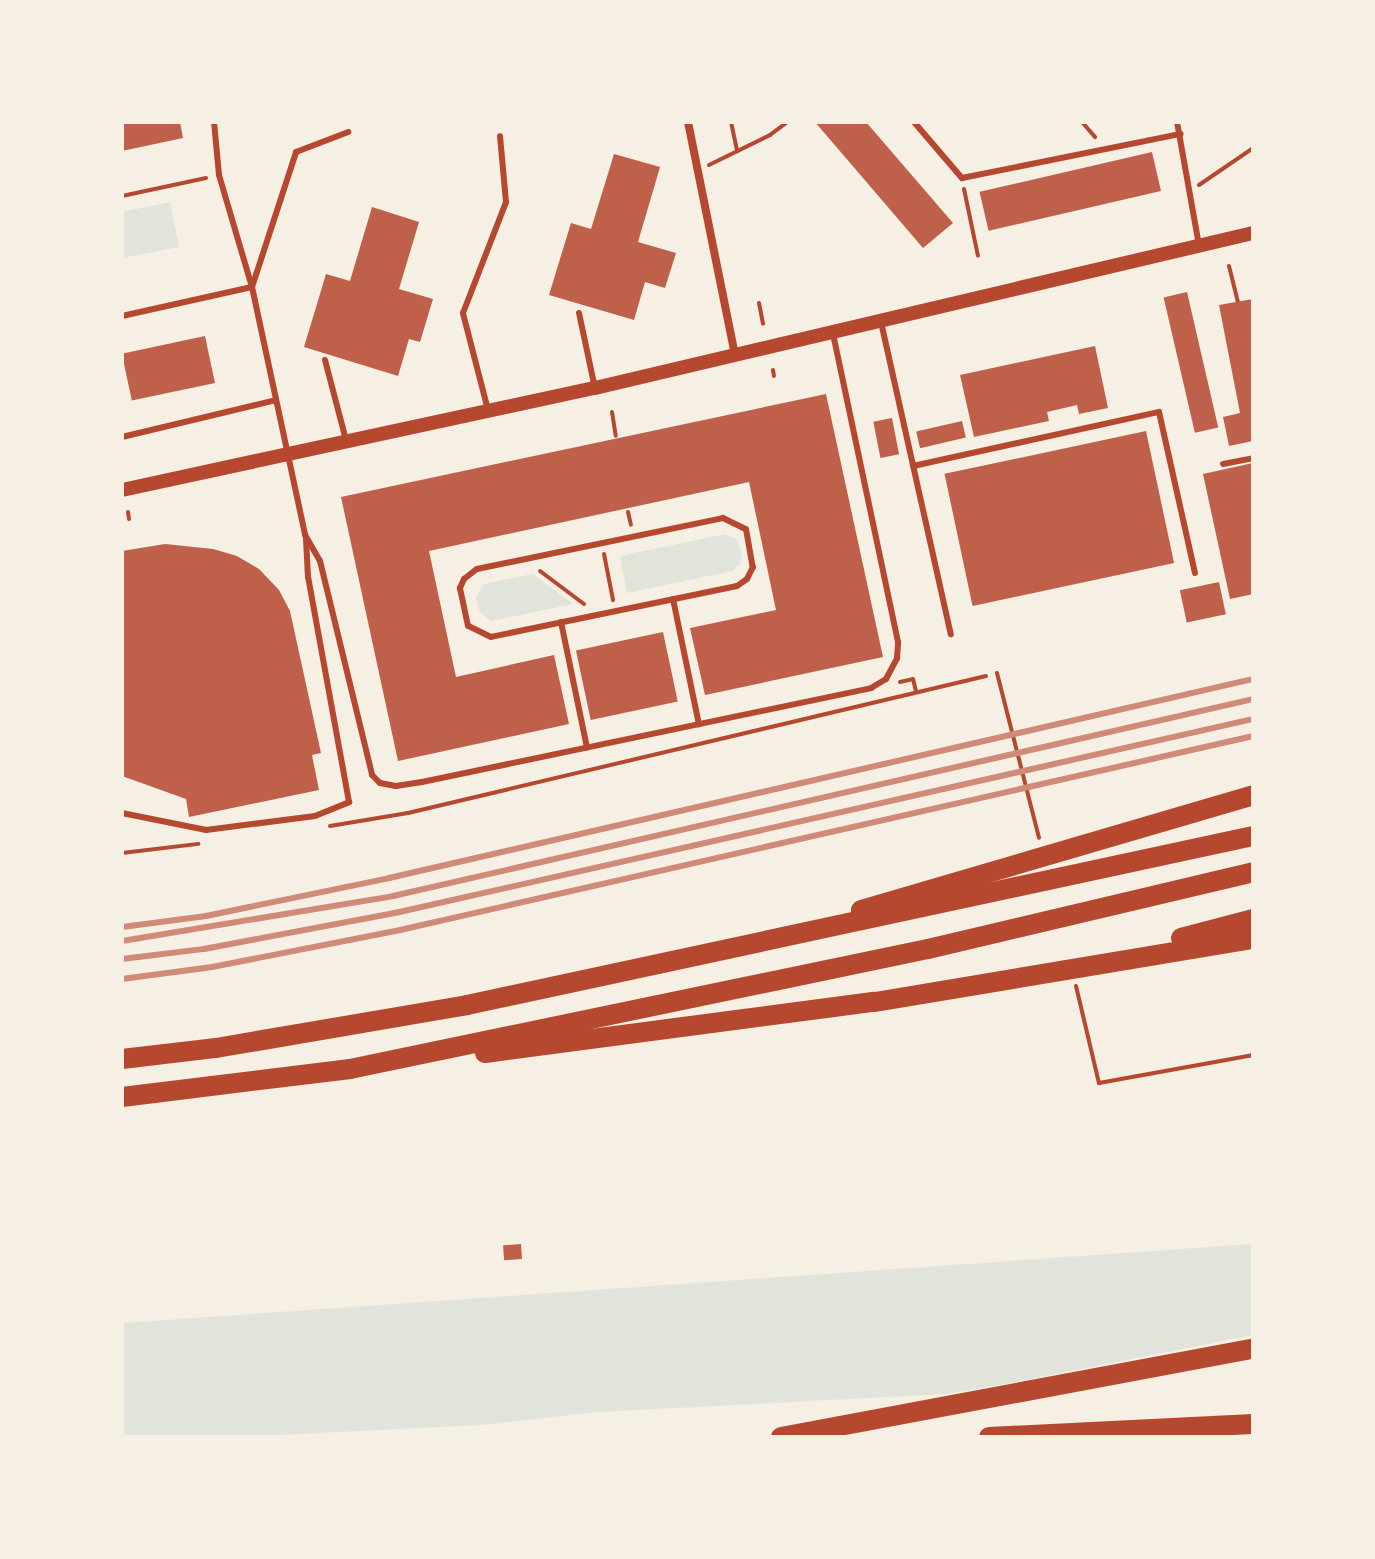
<!DOCTYPE html>
<html>
<head>
<meta charset="utf-8">
<style>
	body { margin:0 }
	#map { position:relative; width:1375px; height:1559px; overflow:hidden; background:#f6efe4; font-family:"Alegreya Sans",sans-serif }
	div>[style] { position:absolute }
	[style*='--x'] { left:calc(var(--x)*1px); top:calc(var(--y)*1px); width:calc(var(--w)*1px); rotate:calc(var(--a)*1deg) }
	.green>* { inset:0; background:#e2e4dc }
	.building>* { inset:0; background:#bf614a; transform-origin:0 0 }
	.path>* { height:4px; margin:-2px; padding:0 2px; transform-origin:2px; border-radius:2px; background:#b5482f }
	.service>* { height:6px; margin:-3px; padding:0 3px; transform-origin:3px; border-radius:3px; background:#b5482f }
	.minor>* { height:8px; margin:-4px; padding:0 4px; transform-origin:4px; border-radius:4px; background:#b5482f }
	.tertiary>* { height:14px; margin:-7px; padding:0 7px; transform-origin:7px; border-radius:7px; background:#b5482f }
	.primary>* { height:20px; margin:-10px; padding:0 10px; transform-origin:10px; border-radius:10px; background:#b5482f }
	.rail>* { height:6px; margin:-3px; padding:0 3px; transform-origin:3px; border-radius:3px; background:#cf8b77 }
	span { translate:-50% -50%; white-space:nowrap; text-align:center; line-height:1.15; -webkit-text-stroke:6px #f6efe4; paint-order:stroke }
	.frame { position:absolute; inset:0; border:124px solid #f6efe4; pointer-events:none }
</style>
</head>
<body>
<div id="map">
	<div class="green">
		<i style="clip-path:polygon(170px 202px,179px 247px,122px 258px,122px 212px)"></i>
		<i style="clip-path:polygon(725px 534px,736px 539px,742px 552px,740px 564px,732px 571px,627px 593px,620px 556px)"></i>
		<i style="clip-path:polygon(533px 574px,573px 604px,491px 621px,479px 611px,476px 598px,483px 584px)"></i>
		<i style="clip-path:polygon(1253px 1244px,1253px 1335px,1011px 1383px,945px 1394px,598px 1412px,480px 1425px,239px 1437px,122px 1437px,122px 1323px)"></i>
	</div>
	<div class="building">
		<i style="clip-path:polygon(122px 122px,180px 122px,183px 138px,122px 151px)"></i>
		<i style="clip-path:polygon(815px 122px,866px 122px,953px 223px,923px 248px)"></i>
		<i style="left:1152px;top:152px;width:40px;height:177px;rotate:77deg"></i>
		<i style="clip-path:polygon(614px 154px,660px 167px,638px 242px,676px 253px,665px 288px,645px 282px,634px 320px,549px 295px,571px 223px,591px 229px)"></i>
		<i style="clip-path:polygon(372px 207px,419px 222px,399px 289px,433px 299px,420px 342px,409px 339px,398px 376px,304px 347px,326px 274px,350px 281px)"></i>
		<i style="left:1187px;top:292px;width:139px;height:24px;rotate:77deg"></i>
		<i style="clip-path:polygon(1253px 299px,1253px 441px,1229px 446px,1223px 417px,1240px 413px,1219px 305px)"></i>
		<i style="left:205px;top:336px;width:48px;height:85px;rotate:78deg"></i>
		<i style="clip-path:polygon(1095px 346px,1108px 408px,1079px 414px,1077px 405px,1047px 412px,1049px 421px,974px 437px,960px 375px)"></i>
		<i style="clip-path:polygon(826px 394px,883px 657px,705px 695px,690px 628px,776px 610px,749px 482px,429px 551px,456px 677px,554px 655px,569px 724px,398px 761px,341px 497px)"></i>
		<i style="left:892px;top:418px;width:37px;height:19px;rotate:79deg"></i>
		<i style="left:962px;top:421px;width:17px;height:47px;rotate:77deg"></i>
		<i style="left:1146px;top:431px;width:135px;height:206px;rotate:78deg"></i>
		<i style="clip-path:polygon(1253px 463px,1253px 594px,1230px 599px,1203px 474px)"></i>
		<i style="clip-path:polygon(165px 544px,213px 549px,237px 556px,259px 569px,279px 590px,290px 611px,321px 753px,312px 755px,319px 790px,189px 817px,186px 799px,122px 776px,122px 551px)"></i>
		<i style="left:1219px;top:582px;width:33px;height:40px;rotate:78deg"></i>
		<i style="left:663px;top:632px;width:71px;height:89px;rotate:78deg"></i>
		<i style="left:521px;top:1244px;width:15px;height:18px;rotate:86deg"></i>
	</div>
	<div class="path">
		<i style="--x:731;--y:122;--w:30;--a:78"></i>
		<i style="--x:1082;--y:122;--w:20;--a:49"></i>
		<i style="--x:709;--y:165;--w:68;--a:-26.2"></i>
		<i style="--x:770;--y:135;--w:21;--a:-37"></i>
		<i style="--x:1199;--y:185;--w:65;--a:-34.4"></i>
		<i style="--x:964;--y:189;--w:68;--a:78.2"></i>
		<i style="--x:122;--y:196;--w:86;--a:-12.1"></i>
		<i style="--x:1229;--y:266;--w:36;--a:76"></i>
		<i style="--x:759;--y:303;--w:21;--a:79"></i>
		<i style="--x:773;--y:370;--w:6;--a:81"></i>
		<i style="--x:612;--y:412;--w:24;--a:81"></i>
		<i style="--x:128;--y:512;--w:7;--a:82"></i>
		<i style="--x:628;--y:512;--w:13;--a:77"></i>
		<i style="--x:604;--y:554;--w:47;--a:78.9"></i>
		<i style="--x:540;--y:571;--w:55;--a:36.9"></i>
		<i style="--x:997;--y:673;--w:170;--a:75.7"></i>
		<i style="--x:900;--y:682;--w:13;--a:-13"></i>
		<i style="--x:913;--y:679;--w:12;--a:76"></i>
		<i style="--x:330;--y:826;--w:79;--a:-9.5"></i>
		<i style="--x:408;--y:813;--w:594;--a:-13.33"></i>
		<i style="--x:122;--y:853;--w:77;--a:-6.8"></i>
		<i style="--x:1076;--y:986;--w:100;--a:76.7"></i>
		<i style="--x:1099;--y:1083;--w:157;--a:-10.3"></i>
	</div>
	<div class="service">
		<i style="--x:214;--y:122;--w:53;--a:84.6"></i>
		<i style="--x:219;--y:175;--w:117;--a:73.6"></i>
		<i style="--x:252;--y:287;--w:254;--a:77.9"></i>
		<i style="--x:305;--y:535;--w:30;--a:60"></i>
		<i style="--x:320;--y:561;--w:220;--a:76.3"></i>
		<i style="--x:372;--y:775;--w:11;--a:45"></i>
		<i style="--x:380;--y:783;--w:16;--a:11"></i>
		<i style="--x:396;--y:786;--w:26;--a:-9"></i>
		<i style="--x:422;--y:782;--w:459;--a:-11.8"></i>
		<i style="--x:871;--y:688;--w:17;--a:-31"></i>
		<i style="--x:886;--y:679;--w:24;--a:-62"></i>
		<i style="--x:897;--y:658;--w:16;--a:-86"></i>
		<i style="--x:898;--y:642;--w:316;--a:-101.9"></i>
		<i style="--x:914;--y:122;--w:74;--a:49.4"></i>
		<i style="--x:962;--y:178;--w:223;--a:-11.4"></i>
		<i style="--x:1177;--y:122;--w:125;--a:79.9"></i>
		<i style="--x:579;--y:313;--w:77;--a:78"></i>
		<i style="--x:122;--y:316;--w:133;--a:-12.6"></i>
		<i style="--x:252;--y:287;--w:142;--a:-71.9"></i>
		<i style="--x:296;--y:152;--w:56;--a:-21"></i>
		<i style="--x:881;--y:322;--w:320;--a:77.4"></i>
		<i style="--x:325;--y:360;--w:83;--a:75.3"></i>
		<i style="--x:488;--y:410;--w:100;--a:-104.5"></i>
		<i style="--x:463;--y:313;--w:119;--a:-68.8"></i>
		<i style="--x:506;--y:202;--w:66;--a:-95.2"></i>
		<i style="--x:122;--y:437;--w:158;--a:-13.5"></i>
		<i style="--x:1223;--y:464;--w:31;--a:-11"></i>
		<i style="--x:913;--y:466;--w:252;--a:-12.4"></i>
		<i style="--x:1159;--y:412;--w:165;--a:77.4"></i>
		<i style="--x:723;--y:518;--w:25;--a:26"></i>
		<i style="--x:746;--y:529;--w:39;--a:80"></i>
		<i style="--x:753;--y:567;--w:13;--a:117"></i>
		<i style="--x:747;--y:579;--w:12;--a:145"></i>
		<i style="--x:737;--y:586;--w:251;--a:168.3"></i>
		<i style="--x:491;--y:637;--w:25;--a:-154"></i>
		<i style="--x:468;--y:626;--w:39;--a:-102"></i>
		<i style="--x:460;--y:588;--w:10;--a:-66"></i>
		<i style="--x:464;--y:579;--w:16;--a:-38"></i>
		<i style="--x:477;--y:569;--w:251;--a:-11.7"></i>
		<i style="--x:673;--y:599;--w:128;--a:78.3"></i>
		<i style="--x:561;--y:622;--w:128;--a:78.3"></i>
		<i style="--x:122;--y:813;--w:86;--a:11.4"></i>
		<i style="--x:206;--y:830;--w:110;--a:-7.3"></i>
		<i style="--x:315;--y:816;--w:37;--a:-22"></i>
		<i style="--x:349;--y:802;--w:229;--a:-100.3"></i>
		<i style="--x:308;--y:577;--w:39;--a:-93"></i>
	</div>
	<div class="minor">
		<i style="--x:688;--y:122;--w:239;--a:78.6"></i>
	</div>
	<div class="tertiary">
		<i style="--x:122;--y:490;--w:484;--a:-12.2"></i>
		<i style="--x:595;--y:388;--w:676;--a:-13.26"></i>
	</div>
	<div class="primary">
		<i style="--x:861;--y:910;--w:409;--a:-16.3"></i>
		<i style="--x:1181;--y:938;--w:74;--a:-14.8"></i>
		<i style="--x:485;--y:1053;--w:393;--a:-7.5"></i>
		<i style="--x:875;--y:1002;--w:383;--a:-9.5"></i>
		<i style="--x:122;--y:1059;--w:95;--a:-6.7"></i>
		<i style="--x:216;--y:1048;--w:255;--a:-9.7"></i>
		<i style="--x:467;--y:1005;--w:804;--a:-12.13"></i>
		<i style="--x:122;--y:1097;--w:230;--a:-7"></i>
		<i style="--x:350;--y:1069;--w:590;--a:-11.73"></i>
		<i style="--x:928;--y:949;--w:334;--a:-13.3"></i>
		<i style="--x:781;--y:1437;--w:480;--a:-10.6"></i>
		<i style="--x:989;--y:1437;--w:264;--a:-2.8"></i>
	</div>
	<div class="rail">
		<i style="--x:122;--y:927;--w:85;--a:-7.5"></i>
		<i style="--x:206;--y:916;--w:187;--a:-11.7"></i>
		<i style="--x:389;--y:878;--w:887;--a:-12.97"></i>
		<i style="--x:122;--y:941;--w:275;--a:-9.4"></i>
		<i style="--x:393;--y:896;--w:882;--a:-12.9"></i>
		<i style="--x:122;--y:959;--w:83;--a:-7"></i>
		<i style="--x:204;--y:949;--w:194;--a:-10.7"></i>
		<i style="--x:395;--y:913;--w:880;--a:-12.74"></i>
		<i style="--x:122;--y:979;--w:91;--a:-7.6"></i>
		<i style="--x:212;--y:967;--w:192;--a:-11.1"></i>
		<i style="--x:400;--y:930;--w:875;--a:-12.81"></i>
	</div>
	<div class="frame"></div>
</div>
</body>
</html>
